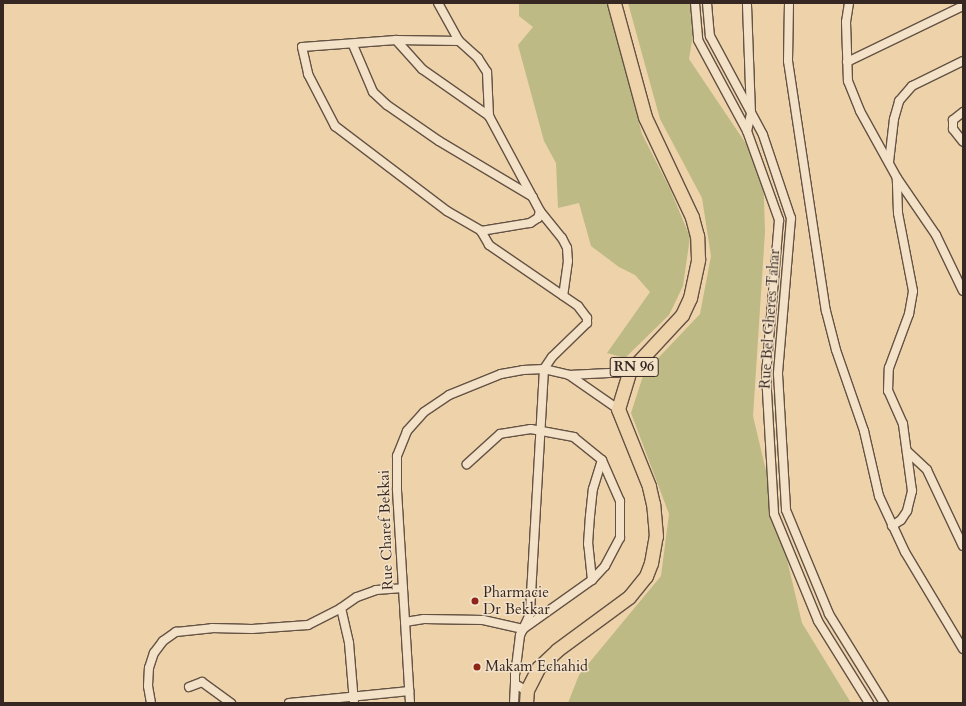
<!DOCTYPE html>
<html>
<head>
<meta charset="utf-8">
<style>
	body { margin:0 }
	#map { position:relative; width:966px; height:706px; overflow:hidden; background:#edd2aa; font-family:Cardo,serif }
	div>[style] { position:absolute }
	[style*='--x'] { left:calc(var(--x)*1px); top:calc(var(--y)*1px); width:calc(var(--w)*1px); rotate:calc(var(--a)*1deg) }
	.green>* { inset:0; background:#bdba85 }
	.roads { filter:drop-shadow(1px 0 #645244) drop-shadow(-1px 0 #645244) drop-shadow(0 1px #645244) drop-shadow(0 -1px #645244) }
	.street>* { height:8px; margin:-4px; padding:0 4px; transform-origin:4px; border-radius:4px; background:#f3e2c8 }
	.primary>* { height:13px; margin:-6.5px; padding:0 6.5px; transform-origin:6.5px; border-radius:6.5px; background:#edd2aa }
	.dots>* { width:11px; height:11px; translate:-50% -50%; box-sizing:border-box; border:2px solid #f3e2c8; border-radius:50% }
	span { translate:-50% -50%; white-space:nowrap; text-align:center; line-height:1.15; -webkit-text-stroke:3px #f3e2c8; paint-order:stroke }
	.shield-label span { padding:1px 3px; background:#f3e2c8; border:1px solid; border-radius:3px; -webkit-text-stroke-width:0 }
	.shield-label { font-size:14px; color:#362722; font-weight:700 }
	.street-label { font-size:15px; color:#362722 }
	.poi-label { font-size:15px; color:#362722 }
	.left { translate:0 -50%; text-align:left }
	.frame { position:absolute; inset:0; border:4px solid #362722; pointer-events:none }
</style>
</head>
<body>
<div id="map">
	<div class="green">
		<i style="clip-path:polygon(519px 3px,607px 3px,642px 134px,670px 189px,690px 237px,683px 286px,669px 315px,625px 358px,607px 353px,650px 292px,635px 275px,619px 267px,591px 246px,579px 203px,558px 208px,556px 163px,544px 141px,518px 45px,533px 27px,519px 16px)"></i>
		<i style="clip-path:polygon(628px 3px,698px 3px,689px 59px,763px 169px,765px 232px,753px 416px,802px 623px,851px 703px,568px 703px,579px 675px,661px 576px,669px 514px,631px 413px,644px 373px,700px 314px,711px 256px,702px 198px,660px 119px)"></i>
	</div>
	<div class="roads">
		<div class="street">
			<i style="--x:438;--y:3;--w:43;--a:61.1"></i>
			<i style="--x:695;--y:3;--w:37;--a:85"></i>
			<i style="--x:698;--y:40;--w:103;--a:61.7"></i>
			<i style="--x:747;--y:131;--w:95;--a:70.2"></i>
			<i style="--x:779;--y:220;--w:155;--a:94.8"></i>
			<i style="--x:766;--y:374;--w:140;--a:86.7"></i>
			<i style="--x:774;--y:514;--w:116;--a:67.6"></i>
			<i style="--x:818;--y:621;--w:97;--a:58.1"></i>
			<i style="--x:707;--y:3;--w:33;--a:85"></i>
			<i style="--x:710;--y:36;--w:112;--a:61.8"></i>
			<i style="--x:763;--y:135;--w:88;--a:71.4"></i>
			<i style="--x:791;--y:218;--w:157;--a:94.8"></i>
			<i style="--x:778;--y:374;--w:136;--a:86.6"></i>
			<i style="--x:786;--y:510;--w:113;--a:67.5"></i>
			<i style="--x:829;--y:614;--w:105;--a:58.3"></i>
			<i style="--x:789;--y:3;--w:58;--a:91"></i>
			<i style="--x:788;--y:61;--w:253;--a:81.4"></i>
			<i style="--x:826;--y:311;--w:40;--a:75.6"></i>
			<i style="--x:836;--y:350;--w:86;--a:70.9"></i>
			<i style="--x:864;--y:431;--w:67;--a:77"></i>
			<i style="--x:879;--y:496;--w:62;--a:65.1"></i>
			<i style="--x:905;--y:552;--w:113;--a:59.1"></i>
			<i style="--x:849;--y:3;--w:19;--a:99"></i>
			<i style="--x:846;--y:22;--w:59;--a:88.1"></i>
			<i style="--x:848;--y:81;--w:32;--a:68"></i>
			<i style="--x:860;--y:111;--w:77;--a:61.1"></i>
			<i style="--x:897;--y:178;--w:69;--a:55.6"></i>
			<i style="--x:936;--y:235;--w:62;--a:64.3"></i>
			<i style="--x:396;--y:40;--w:39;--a:48"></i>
			<i style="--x:422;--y:69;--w:82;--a:35"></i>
			<i style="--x:353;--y:45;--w:51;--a:66.9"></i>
			<i style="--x:373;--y:92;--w:19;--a:43"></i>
			<i style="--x:387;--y:105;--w:63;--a:34.7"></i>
			<i style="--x:439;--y:141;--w:109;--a:30.8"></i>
			<i style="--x:847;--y:62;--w:129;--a:-25.8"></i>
			<i style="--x:963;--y:112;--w:13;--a:141"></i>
			<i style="--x:953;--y:120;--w:9;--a:90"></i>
			<i style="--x:953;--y:129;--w:16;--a:52"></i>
			<i style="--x:747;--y:131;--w:17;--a:-77"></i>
			<i style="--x:751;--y:114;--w:111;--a:-92.1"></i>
			<i style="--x:889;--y:162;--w:43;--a:-83.4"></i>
			<i style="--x:894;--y:119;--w:19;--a:-74"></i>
			<i style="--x:899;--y:101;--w:20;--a:-49"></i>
			<i style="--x:912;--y:86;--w:57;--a:-26.1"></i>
			<i style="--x:540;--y:211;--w:35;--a:51"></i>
			<i style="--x:562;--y:238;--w:11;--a:63"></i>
			<i style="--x:567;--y:248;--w:13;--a:86"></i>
			<i style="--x:568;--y:261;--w:35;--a:98"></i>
			<i style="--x:481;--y:231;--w:50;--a:-9.3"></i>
			<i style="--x:530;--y:223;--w:9;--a:-32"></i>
			<i style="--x:538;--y:218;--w:7;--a:-74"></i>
			<i style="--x:540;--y:211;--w:108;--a:-118.2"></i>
			<i style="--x:489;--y:116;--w:44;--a:-92.6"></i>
			<i style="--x:487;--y:72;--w:17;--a:-123"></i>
			<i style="--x:478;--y:58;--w:25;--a:-138"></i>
			<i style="--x:459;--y:41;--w:63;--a:-179.1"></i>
			<i style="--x:396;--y:40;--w:94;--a:175.7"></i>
			<i style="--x:302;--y:47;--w:28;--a:77"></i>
			<i style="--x:308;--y:74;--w:59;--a:62.6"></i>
			<i style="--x:335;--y:126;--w:141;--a:37.2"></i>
			<i style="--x:447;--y:211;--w:39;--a:30"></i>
			<i style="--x:481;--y:231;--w:16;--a:60"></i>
			<i style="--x:489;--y:245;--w:108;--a:34.4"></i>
			<i style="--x:578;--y:306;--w:15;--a:53"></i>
			<i style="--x:587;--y:318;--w:5;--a:90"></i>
			<i style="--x:587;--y:323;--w:49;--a:135.8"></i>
			<i style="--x:552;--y:357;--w:14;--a:124"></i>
			<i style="--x:544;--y:369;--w:245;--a:93.3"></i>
			<i style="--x:530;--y:614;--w:23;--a:115"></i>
			<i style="--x:520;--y:635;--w:39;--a:97"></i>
			<i style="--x:515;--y:674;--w:10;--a:90"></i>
			<i style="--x:515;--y:684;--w:14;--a:30"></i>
			<i style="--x:569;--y:375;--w:60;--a:-2.9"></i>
			<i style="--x:908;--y:452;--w:26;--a:43"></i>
			<i style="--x:927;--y:470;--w:84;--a:64.7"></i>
			<i style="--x:892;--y:526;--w:11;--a:-34"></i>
			<i style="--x:901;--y:520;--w:11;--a:-56"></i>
			<i style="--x:907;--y:511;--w:21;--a:-76"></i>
			<i style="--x:912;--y:491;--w:68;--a:-97.7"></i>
			<i style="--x:903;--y:424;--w:36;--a:-114"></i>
			<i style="--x:888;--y:391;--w:23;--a:-88"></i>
			<i style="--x:889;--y:368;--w:58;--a:-69.7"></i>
			<i style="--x:909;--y:314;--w:23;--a:-80"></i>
			<i style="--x:913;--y:291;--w:79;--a:-100.9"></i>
			<i style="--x:898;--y:213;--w:35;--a:-92"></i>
			<i style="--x:592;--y:580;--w:36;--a:-96"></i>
			<i style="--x:588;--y:544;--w:28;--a:-86"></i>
			<i style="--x:590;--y:516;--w:27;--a:-84"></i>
			<i style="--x:593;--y:489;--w:30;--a:-73"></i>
			<i style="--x:341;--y:608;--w:36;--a:77"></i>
			<i style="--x:349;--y:643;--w:60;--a:85.2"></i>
			<i style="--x:405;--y:622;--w:19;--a:-9"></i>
			<i style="--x:424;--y:619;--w:59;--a:1"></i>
			<i style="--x:483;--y:620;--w:41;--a:12.7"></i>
			<i style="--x:523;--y:629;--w:85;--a:-35.4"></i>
			<i style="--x:592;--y:580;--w:19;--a:-47"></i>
			<i style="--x:605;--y:566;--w:32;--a:-62"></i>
			<i style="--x:620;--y:538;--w:37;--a:-90"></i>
			<i style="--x:620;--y:501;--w:45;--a:-113.7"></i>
			<i style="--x:602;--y:460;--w:36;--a:-141"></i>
			<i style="--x:574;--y:437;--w:44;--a:-169.5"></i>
			<i style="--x:531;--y:429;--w:31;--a:171"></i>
			<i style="--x:500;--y:434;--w:45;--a:137.7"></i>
			<i style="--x:189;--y:687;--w:14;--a:-21"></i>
			<i style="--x:202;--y:682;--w:36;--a:36"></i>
			<i style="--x:151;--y:703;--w:17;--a:-100"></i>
			<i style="--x:148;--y:686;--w:18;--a:-87"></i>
			<i style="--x:149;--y:668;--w:16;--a:-72"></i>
			<i style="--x:154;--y:653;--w:15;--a:-53"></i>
			<i style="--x:163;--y:641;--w:16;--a:-35"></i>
			<i style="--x:176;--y:632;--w:36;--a:-6"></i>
			<i style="--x:212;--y:628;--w:40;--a:1.4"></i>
			<i style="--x:252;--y:629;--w:56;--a:-4.1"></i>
			<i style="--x:308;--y:625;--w:37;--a:-27"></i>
			<i style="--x:341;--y:608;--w:19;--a:-35"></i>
			<i style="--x:357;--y:597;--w:20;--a:-20"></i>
			<i style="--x:376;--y:590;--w:27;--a:-4"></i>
			<i style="--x:289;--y:703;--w:121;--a:-5.7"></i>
			<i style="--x:410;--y:703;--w:215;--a:-93.5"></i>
			<i style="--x:397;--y:488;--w:32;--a:-90"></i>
			<i style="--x:397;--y:456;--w:27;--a:-68"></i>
			<i style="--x:407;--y:431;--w:25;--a:-48"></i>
			<i style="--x:424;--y:412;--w:30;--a:-34"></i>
			<i style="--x:449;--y:395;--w:56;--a:-22"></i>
			<i style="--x:501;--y:374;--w:22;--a:-10"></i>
			<i style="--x:523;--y:370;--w:21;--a:-3"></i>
			<i style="--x:544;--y:369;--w:26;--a:13"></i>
			<i style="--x:569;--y:375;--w:60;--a:34.8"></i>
			<i style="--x:514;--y:703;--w:19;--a:-87"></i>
		</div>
		<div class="primary">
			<i style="--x:526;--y:703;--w:13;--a:-86"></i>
			<i style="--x:527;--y:690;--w:25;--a:-63"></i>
			<i style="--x:538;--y:668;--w:26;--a:-43"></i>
			<i style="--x:557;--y:650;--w:89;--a:-36.4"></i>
			<i style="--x:629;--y:597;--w:27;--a:-51"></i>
			<i style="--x:646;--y:576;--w:14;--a:-69"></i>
			<i style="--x:651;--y:563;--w:27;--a:-80"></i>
			<i style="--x:656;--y:536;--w:32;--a:-95"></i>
			<i style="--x:653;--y:504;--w:18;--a:-103"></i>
			<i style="--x:649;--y:486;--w:83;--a:-111.9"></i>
			<i style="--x:618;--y:409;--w:39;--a:-73"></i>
			<i style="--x:629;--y:372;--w:78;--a:-47.1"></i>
			<i style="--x:682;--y:315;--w:19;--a:-65"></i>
			<i style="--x:690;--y:298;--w:40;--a:-78"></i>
			<i style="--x:698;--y:259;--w:23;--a:-92"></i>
			<i style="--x:697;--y:236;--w:20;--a:-105"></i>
			<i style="--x:692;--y:217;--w:110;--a:-115.2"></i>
			<i style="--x:645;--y:117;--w:118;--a:-105.2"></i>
		</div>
	</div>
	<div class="dots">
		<i style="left:475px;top:601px;background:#8f2418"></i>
		<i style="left:477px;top:667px;background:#8f2418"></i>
	</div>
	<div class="shield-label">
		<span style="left:634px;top:367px">RN 96</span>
	</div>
	<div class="street-label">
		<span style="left:770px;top:319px;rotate:-86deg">Rue Bel Gheres Tahar</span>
		<span style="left:386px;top:530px;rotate:-92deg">Rue Charef Bekkai</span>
	</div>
	<div class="poi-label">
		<span class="left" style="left:483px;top:601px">Pharmacie<br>Dr Bekkar</span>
		<span class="left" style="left:485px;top:667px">Makam Echahid</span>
	</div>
	<div class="frame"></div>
</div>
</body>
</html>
